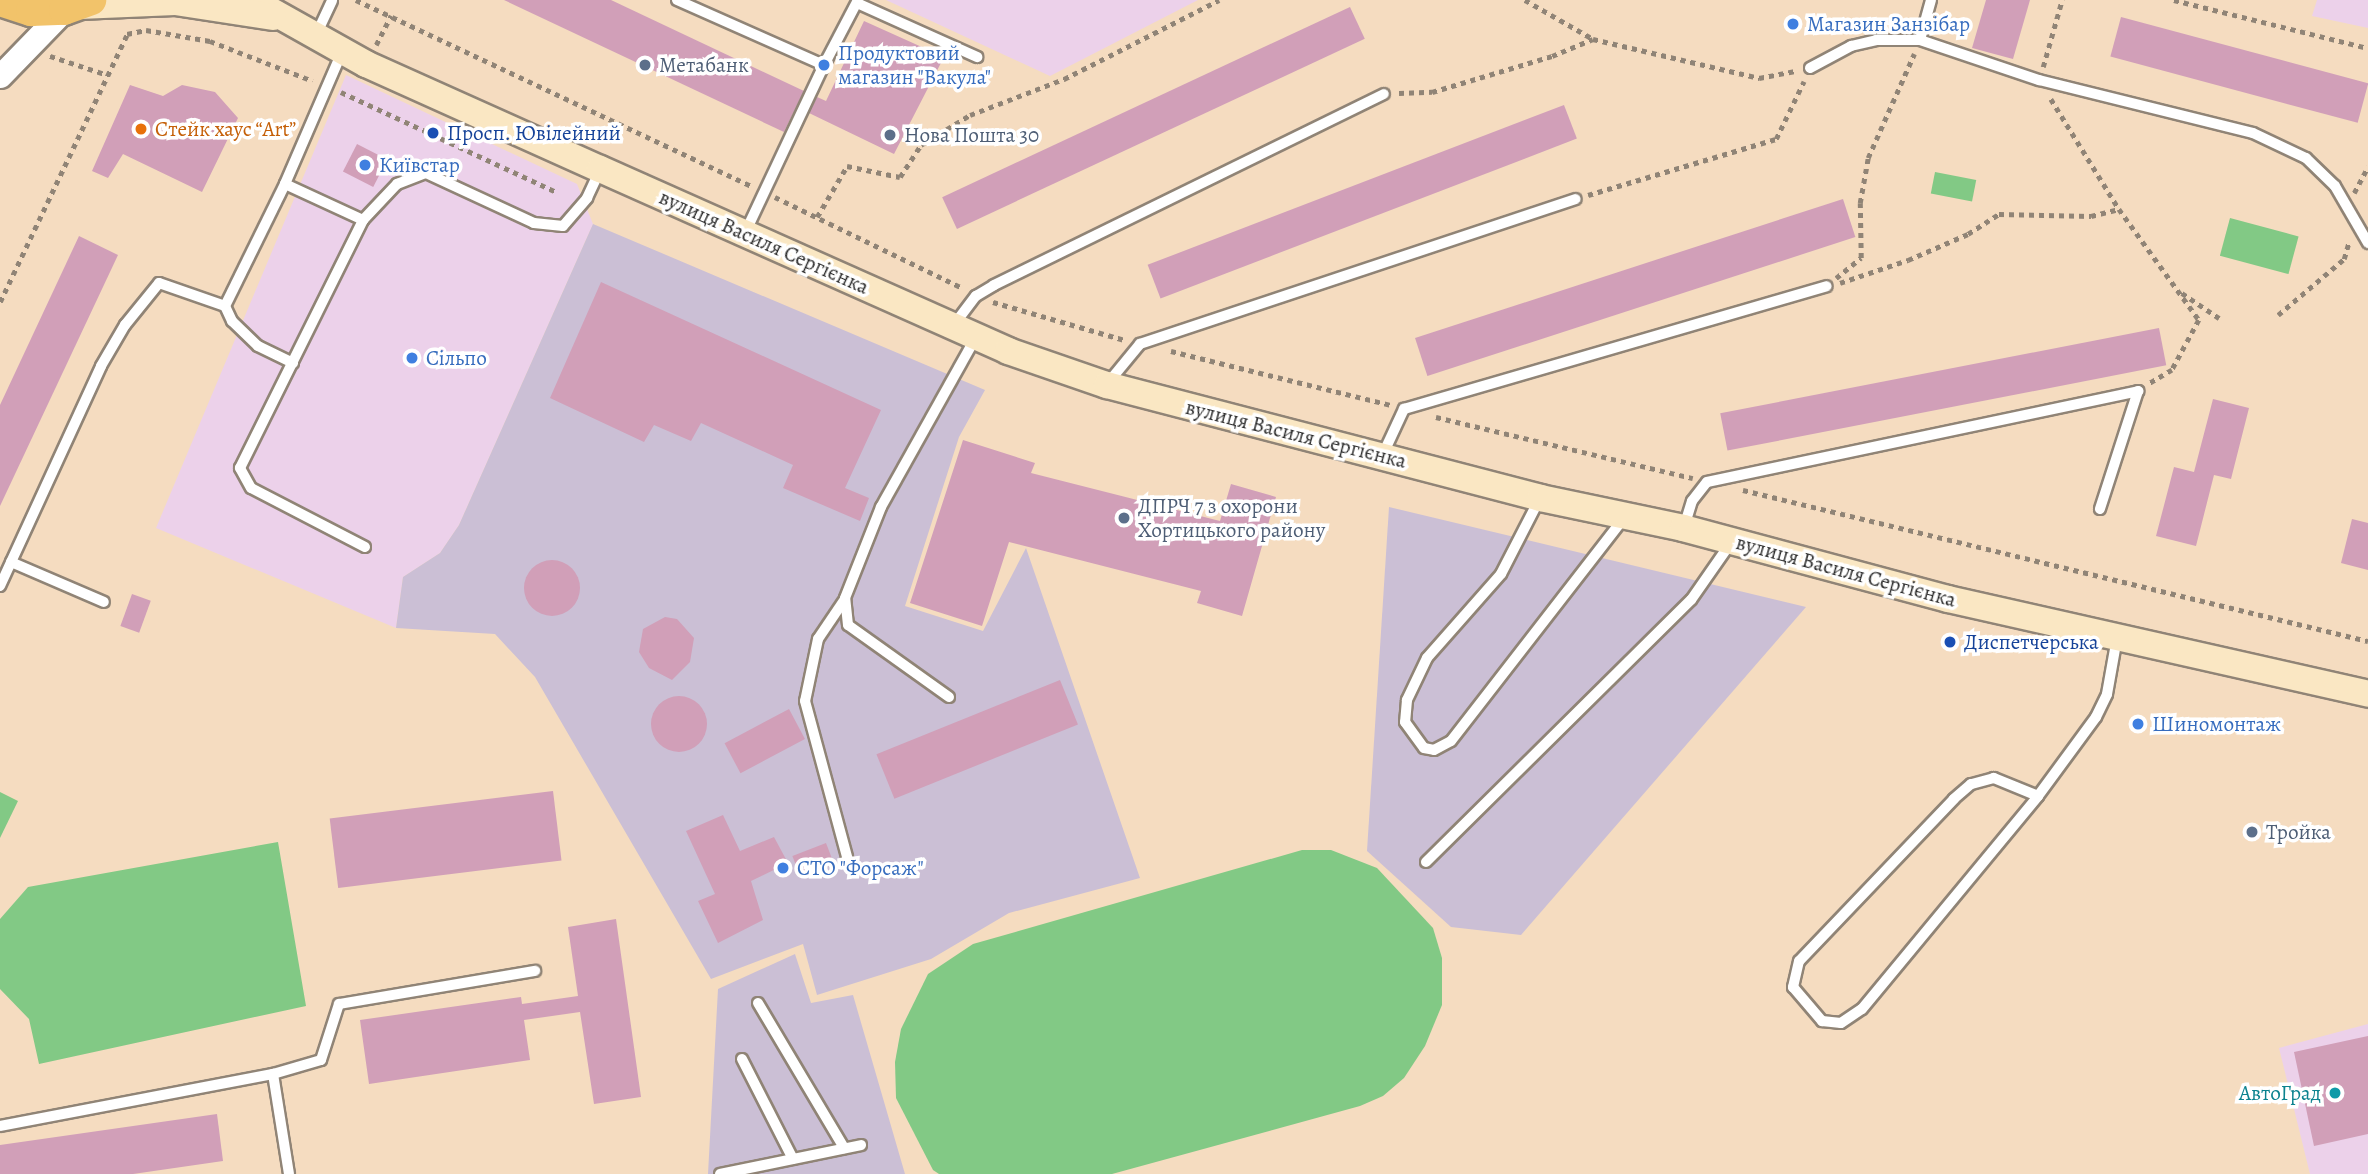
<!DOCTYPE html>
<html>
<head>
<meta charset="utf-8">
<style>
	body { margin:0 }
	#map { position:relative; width:2368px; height:1174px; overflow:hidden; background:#f5dcc0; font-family:Alegreya,serif }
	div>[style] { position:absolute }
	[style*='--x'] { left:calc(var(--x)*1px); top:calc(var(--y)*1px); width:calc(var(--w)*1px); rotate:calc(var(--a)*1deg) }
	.built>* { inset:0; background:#ecd1ea }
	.industrial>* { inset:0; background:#cbbfd5 }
	.green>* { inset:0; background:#82c985; transform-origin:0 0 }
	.building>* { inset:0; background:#d19fb8; transform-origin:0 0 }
	.round { border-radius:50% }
	.path>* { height:4.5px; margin-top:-2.25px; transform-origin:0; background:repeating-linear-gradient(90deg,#908476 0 5px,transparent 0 10px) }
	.roads { filter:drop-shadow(2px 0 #908476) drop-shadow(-2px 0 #908476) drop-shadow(0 2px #908476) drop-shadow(0 -2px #908476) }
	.service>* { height:10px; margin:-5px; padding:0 5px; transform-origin:5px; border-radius:5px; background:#fff }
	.tertiary>* { height:23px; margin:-11.5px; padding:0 11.5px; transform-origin:11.5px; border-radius:11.5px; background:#fff }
	.secondary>* { height:26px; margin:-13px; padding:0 13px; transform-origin:13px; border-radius:13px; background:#fae7c3 }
	.primary>* { height:30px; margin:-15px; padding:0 15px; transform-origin:15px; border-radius:15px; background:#f2c36a }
	.dots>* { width:19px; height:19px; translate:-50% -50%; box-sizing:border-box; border:4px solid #fff; border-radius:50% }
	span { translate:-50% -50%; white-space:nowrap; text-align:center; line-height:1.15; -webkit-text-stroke:7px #fff; paint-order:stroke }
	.shop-label { font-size:21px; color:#366cbe }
	.left { translate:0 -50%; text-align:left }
	.service-label { font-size:21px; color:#4e5e75 }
	.food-label { font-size:21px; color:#c56008 }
	.transit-label { font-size:21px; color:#164399 }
	.street-label { font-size:21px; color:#2b2b2b }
	.culture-label { font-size:21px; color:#0d838f }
	.right { translate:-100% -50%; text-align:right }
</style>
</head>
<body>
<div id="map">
	<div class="built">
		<i style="clip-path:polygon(886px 0,1198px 0,1050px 76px)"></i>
		<i style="clip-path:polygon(2317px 0,2368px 0,2368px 28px,2312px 16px)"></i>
		<i style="clip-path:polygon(346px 75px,577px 184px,593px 224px,459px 525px,440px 553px,403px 577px,396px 628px,156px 528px)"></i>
		<i style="clip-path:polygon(2368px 1024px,2368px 1174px,2310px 1174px,2279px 1048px)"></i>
	</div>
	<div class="industrial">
		<i style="clip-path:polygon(593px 224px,985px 390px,959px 437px,905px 606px,983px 631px,1026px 548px,1140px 878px,1009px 913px,931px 959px,817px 995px,803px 944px,711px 979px,535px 677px,495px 634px,396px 628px,403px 577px,440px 553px,459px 525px)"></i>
		<i style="clip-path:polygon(1389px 507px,1806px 607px,1521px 935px,1451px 927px,1367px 851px)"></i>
		<i style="clip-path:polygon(795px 954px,811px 1003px,853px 995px,905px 1174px,708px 1174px,718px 989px)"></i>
	</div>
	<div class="green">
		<i style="left:1935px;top:172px;width:42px;height:22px;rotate:11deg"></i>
		<i style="left:2230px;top:218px;width:71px;height:39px;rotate:15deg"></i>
		<i style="clip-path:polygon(0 792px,18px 801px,0 838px)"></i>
		<i style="clip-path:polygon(278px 842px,306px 1006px,39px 1064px,29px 1019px,0 989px,0 919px,28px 887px)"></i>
		<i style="clip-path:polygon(1302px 850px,1331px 850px,1377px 868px,1433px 928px,1442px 958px,1442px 1005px,1425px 1046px,1404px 1078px,1383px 1096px,1360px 1106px,1112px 1174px,939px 1174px,933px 1170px,896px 1098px,895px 1062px,901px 1029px,928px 974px,973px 944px)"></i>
	</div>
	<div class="building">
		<i style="clip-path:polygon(504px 0,611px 0,804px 91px,784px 132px)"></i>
		<i style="clip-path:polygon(1986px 0,2030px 0,2013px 59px,1972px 48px)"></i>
		<i style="left:1350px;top:7px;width:35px;height:450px;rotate:65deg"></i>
		<i style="left:2121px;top:17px;width:256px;height:41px;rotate:15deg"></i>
		<i style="clip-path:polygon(864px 21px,944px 57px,894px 154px,809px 113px,817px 97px,826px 101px)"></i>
		<i style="clip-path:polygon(130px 85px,163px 96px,182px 85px,215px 92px,238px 118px,202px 192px,123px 154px,108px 178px,92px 171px)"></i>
		<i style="left:1564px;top:105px;width:36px;height:446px;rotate:69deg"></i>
		<i style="left:357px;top:144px;width:34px;height:31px;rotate:27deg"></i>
		<i style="left:1843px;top:199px;width:40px;height:450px;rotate:72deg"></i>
		<i style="clip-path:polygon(79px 236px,118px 255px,0 506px,0 405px)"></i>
		<i style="clip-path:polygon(601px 282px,881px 410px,845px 488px,869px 498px,860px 521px,783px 488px,793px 465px,701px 423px,691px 441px,654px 425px,644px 442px,550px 398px)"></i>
		<i style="left:2159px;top:328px;width:38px;height:447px;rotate:79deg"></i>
		<i style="clip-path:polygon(2213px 399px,2249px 408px,2231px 479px,2214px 475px,2196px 546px,2156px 536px,2174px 467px,2194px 472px)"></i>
		<i style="clip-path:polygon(963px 440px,1035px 463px,1031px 473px,1220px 521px,1231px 484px,1276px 497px,1242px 616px,1197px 603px,1201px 591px,1009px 542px,982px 626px,910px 603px)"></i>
		<i style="clip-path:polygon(2352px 519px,2368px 523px,2368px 570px,2341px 563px)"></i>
		<i class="round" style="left:524px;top:560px;width:56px;height:56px"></i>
		<i style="left:132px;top:594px;width:20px;height:34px;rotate:20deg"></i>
		<i style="clip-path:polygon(665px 617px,677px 619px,694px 638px,690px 662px,672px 680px,649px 668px,639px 652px,643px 629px)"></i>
		<i style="left:1060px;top:680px;width:48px;height:198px;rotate:68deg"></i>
		<i class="round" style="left:651px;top:696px;width:56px;height:56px"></i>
		<i style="left:789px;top:709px;width:34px;height:73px;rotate:62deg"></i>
		<i style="left:553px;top:791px;width:70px;height:225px;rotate:83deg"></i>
		<i style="clip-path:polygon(723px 815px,740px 851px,774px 837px,788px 863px,751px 881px,763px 920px,718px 943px,698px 901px,715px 894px,686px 831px)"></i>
		<i style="left:826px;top:843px;width:22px;height:36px;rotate:69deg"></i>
		<i style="clip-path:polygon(616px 919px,641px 1097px,594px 1104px,580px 1012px,524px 1020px,530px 1060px,369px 1084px,360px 1020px,521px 997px,522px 1004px,578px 996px,568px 927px)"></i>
		<i style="clip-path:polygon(2368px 1036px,2368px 1134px,2314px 1146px,2294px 1052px)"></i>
		<i style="clip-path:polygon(217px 1114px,223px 1161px,133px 1174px,0 1174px,0 1145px)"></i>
	</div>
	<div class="path">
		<i style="--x:356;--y:0;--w:437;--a:25.2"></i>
		<i style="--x:1525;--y:0;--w:78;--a:29.8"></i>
		<i style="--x:1593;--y:39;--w:171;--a:13.2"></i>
		<i style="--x:1759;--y:78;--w:37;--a:-11"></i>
		<i style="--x:2174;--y:0;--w:200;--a:13.9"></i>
		<i style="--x:376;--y:45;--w:33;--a:-63"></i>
		<i style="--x:50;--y:56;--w:58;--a:18.1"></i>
		<i style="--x:2043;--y:67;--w:70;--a:-74.2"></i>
		<i style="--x:341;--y:92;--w:237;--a:24.9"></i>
		<i style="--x:1399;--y:93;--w:33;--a:-2"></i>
		<i style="--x:1432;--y:92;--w:125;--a:-16.7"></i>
		<i style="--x:1552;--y:56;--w:44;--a:-22.5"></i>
		<i style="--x:2051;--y:99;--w:129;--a:58.3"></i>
		<i style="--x:2119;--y:209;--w:137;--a:54.2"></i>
		<i style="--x:2199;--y:320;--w:57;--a:118.4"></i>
		<i style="--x:2172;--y:370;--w:26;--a:149"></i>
		<i style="--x:2354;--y:193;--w:30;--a:-62"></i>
		<i style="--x:1588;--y:195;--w:196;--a:-16.6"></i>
		<i style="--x:1776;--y:139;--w:64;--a:-64.2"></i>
		<i style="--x:775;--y:197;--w:208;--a:25.9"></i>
		<i style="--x:817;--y:217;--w:59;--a:-59.5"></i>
		<i style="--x:847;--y:166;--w:54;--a:11.7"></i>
		<i style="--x:900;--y:177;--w:38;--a:-57"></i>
		<i style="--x:921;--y:145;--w:57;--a:-31.5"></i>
		<i style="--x:970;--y:115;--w:101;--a:-21"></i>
		<i style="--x:1064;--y:79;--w:174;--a:-27"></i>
		<i style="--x:1836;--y:278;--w:32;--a:-39"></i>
		<i style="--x:1861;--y:258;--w:55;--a:-91"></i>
		<i style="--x:1860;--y:203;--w:46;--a:-79.9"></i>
		<i style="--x:1868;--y:158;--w:114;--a:-66.1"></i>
		<i style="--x:1840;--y:283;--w:72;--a:-18.7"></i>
		<i style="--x:1908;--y:260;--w:65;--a:-23.4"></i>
		<i style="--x:1968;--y:234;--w:37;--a:-33"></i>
		<i style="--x:1999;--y:214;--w:92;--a:1.2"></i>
		<i style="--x:2091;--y:216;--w:29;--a:-14"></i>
		<i style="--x:2182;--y:293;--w:45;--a:34"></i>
		<i style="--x:0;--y:302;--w:297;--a:-64.6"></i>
		<i style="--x:127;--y:34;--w:19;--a:-12"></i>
		<i style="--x:146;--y:30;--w:65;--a:9.8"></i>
		<i style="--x:210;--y:41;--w:110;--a:21.2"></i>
		<i style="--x:993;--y:302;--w:137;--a:16.1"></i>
		<i style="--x:2278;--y:315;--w:87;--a:-40.3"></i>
		<i style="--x:2344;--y:259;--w:18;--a:-74"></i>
		<i style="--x:1171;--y:351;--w:227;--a:13.8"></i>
		<i style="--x:1436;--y:417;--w:264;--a:13.4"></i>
		<i style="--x:1743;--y:490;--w:643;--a:13.58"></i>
	</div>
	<div class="roads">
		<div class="service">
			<i style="--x:677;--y:0;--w:161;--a:23.9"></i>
			<i style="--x:824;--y:65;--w:186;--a:115.2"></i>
			<i style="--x:1931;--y:0;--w:41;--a:105.4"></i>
			<i style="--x:1920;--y:40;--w:126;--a:18.6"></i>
			<i style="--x:2039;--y:80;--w:220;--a:13.9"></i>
			<i style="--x:2253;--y:133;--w:59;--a:25.3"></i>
			<i style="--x:2306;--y:158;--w:40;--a:44"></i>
			<i style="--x:2335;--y:186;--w:66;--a:59.9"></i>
			<i style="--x:857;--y:3;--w:132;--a:24.2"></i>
			<i style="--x:316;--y:35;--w:38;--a:-65"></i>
			<i style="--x:342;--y:52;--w:144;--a:113.4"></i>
			<i style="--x:285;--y:184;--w:86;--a:24.8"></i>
			<i style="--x:824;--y:65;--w:73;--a:-62.4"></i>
			<i style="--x:1810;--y:68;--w:47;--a:-28.2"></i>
			<i style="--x:1851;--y:46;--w:26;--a:-13"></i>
			<i style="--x:1876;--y:40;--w:44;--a:0"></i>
			<i style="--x:225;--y:306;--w:17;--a:65"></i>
			<i style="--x:232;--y:321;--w:36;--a:44"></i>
			<i style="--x:258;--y:346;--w:39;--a:26"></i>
			<i style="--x:953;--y:326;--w:38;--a:-53"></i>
			<i style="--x:976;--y:296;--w:21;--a:-31"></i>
			<i style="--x:994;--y:285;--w:434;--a:-26.1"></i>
			<i style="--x:1107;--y:384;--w:52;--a:-50.5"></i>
			<i style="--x:1140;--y:344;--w:459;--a:-18.4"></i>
			<i style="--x:1383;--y:454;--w:50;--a:-65"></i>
			<i style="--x:1404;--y:409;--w:440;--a:-16.2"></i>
			<i style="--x:1540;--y:498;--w:85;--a:117.2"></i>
			<i style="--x:1501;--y:574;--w:112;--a:131.4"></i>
			<i style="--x:1427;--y:658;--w:47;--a:115.5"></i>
			<i style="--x:1407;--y:700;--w:22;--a:95"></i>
			<i style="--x:1405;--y:722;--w:32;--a:54"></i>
			<i style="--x:1424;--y:748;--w:10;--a:11"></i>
			<i style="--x:1434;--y:750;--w:19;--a:-28"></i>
			<i style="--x:1451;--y:741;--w:282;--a:-52.2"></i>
			<i style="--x:1684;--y:527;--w:27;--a:-73"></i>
			<i style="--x:1692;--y:501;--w:24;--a:-52"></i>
			<i style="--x:1707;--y:482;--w:441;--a:-11.9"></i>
			<i style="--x:2138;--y:391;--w:124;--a:107.9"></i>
			<i style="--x:365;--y:547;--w:128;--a:-152.6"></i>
			<i style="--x:251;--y:488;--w:23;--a:-119"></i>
			<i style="--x:240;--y:468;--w:277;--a:-63.6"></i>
			<i style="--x:363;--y:220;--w:50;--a:-46.6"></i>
			<i style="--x:397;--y:184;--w:31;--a:-21"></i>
			<i style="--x:426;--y:173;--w:119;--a:24.8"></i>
			<i style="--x:534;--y:223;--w:29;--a:6"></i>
			<i style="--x:563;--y:226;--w:37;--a:-49"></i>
			<i style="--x:587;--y:198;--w:31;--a:-65"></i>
			<i style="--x:11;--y:562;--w:101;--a:23.3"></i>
			<i style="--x:0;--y:586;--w:242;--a:-65.3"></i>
			<i style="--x:101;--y:366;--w:48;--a:-59.7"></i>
			<i style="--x:125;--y:325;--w:54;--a:-51"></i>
			<i style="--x:159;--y:283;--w:70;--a:19.2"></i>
			<i style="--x:225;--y:306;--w:136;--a:-63.8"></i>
			<i style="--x:845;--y:599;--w:48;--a:124"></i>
			<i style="--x:818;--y:639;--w:63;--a:101.8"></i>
			<i style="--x:805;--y:701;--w:162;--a:74.9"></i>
			<i style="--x:949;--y:697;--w:124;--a:-144.5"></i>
			<i style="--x:848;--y:625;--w:27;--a:-96"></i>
			<i style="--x:845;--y:598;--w:98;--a:-68.4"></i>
			<i style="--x:881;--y:507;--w:195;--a:-60.8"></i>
			<i style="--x:2038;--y:796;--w:48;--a:-157.8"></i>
			<i style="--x:1994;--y:778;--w:24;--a:165"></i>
			<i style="--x:1971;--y:784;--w:23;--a:139"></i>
			<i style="--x:1954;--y:799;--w:224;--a:133.7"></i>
			<i style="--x:1799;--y:961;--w:27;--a:103"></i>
			<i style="--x:1793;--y:987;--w:45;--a:49.5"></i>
			<i style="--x:1822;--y:1021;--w:19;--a:6"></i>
			<i style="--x:1841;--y:1023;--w:25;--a:-34"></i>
			<i style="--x:1862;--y:1009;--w:276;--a:-50.4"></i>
			<i style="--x:2038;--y:796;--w:98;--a:-53.7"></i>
			<i style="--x:2096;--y:717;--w:25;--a:-64"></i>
			<i style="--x:2107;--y:694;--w:57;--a:-79.9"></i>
			<i style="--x:1426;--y:862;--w:373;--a:-44.7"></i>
			<i style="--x:1691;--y:600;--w:68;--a:-55.1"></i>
			<i style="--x:758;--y:1003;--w:169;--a:59.3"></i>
			<i style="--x:742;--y:1059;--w:112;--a:63"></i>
			<i style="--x:273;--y:1074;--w:50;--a:-16.3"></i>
			<i style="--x:321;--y:1060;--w:59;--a:-72.2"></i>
			<i style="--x:339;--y:1004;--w:199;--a:-9.6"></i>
			<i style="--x:0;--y:1126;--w:278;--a:-10.8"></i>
			<i style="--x:273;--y:1074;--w:101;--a:80.9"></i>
			<i style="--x:720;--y:1174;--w:144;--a:-11.6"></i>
		</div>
		<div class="tertiary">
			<i style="--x:0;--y:76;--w:92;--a:-45.9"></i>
		</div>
		<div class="secondary">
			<i style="--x:252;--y:0;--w:131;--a:29.3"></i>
			<i style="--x:366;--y:64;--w:256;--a:24.2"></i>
			<i style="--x:600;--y:169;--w:447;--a:24"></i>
			<i style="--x:1008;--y:351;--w:105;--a:19"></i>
			<i style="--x:1107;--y:385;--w:448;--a:14.6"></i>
			<i style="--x:1540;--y:498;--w:146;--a:11.8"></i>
			<i style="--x:1683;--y:528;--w:274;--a:15"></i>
			<i style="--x:1948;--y:599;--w:431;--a:12.7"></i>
			<i style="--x:79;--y:6;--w:96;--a:-2.4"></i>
			<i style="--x:175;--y:2;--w:99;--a:8.7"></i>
		</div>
		<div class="primary">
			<i style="--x:0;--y:1;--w:33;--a:18"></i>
			<i style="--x:31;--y:11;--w:33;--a:-2"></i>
			<i style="--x:64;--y:10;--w:29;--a:-20"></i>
		</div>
	</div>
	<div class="dots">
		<i style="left:1793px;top:24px;background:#3f7fe0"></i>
		<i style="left:645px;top:65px;background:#5c6f8a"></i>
		<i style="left:824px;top:65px;background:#3f7fe0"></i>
		<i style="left:141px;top:129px;background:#e8710a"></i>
		<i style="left:433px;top:133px;background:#1a4fb4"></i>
		<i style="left:890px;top:135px;background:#5c6f8a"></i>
		<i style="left:365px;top:165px;background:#3f7fe0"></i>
		<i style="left:412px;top:358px;background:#3f7fe0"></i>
		<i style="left:1124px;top:518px;background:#5c6f8a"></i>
		<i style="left:1950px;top:642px;background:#1a4fb4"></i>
		<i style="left:2138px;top:724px;background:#3f7fe0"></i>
		<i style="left:2252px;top:832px;background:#5c6f8a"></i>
		<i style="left:783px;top:868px;background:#3f7fe0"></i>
		<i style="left:2335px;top:1093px;background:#0f9aa8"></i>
	</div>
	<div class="shop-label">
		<span class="left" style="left:1807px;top:24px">Магазин Занзібар</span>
		<span class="left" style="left:838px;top:65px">Продуктовий<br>магазин "Вакула"</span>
		<span class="left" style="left:379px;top:165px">Київстар</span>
		<span class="left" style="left:426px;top:358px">Сільпо</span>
		<span class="left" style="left:2152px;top:724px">Шиномонтаж</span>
		<span class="left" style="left:797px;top:868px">СТО "Форсаж"</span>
	</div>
	<div class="service-label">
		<span class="left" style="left:659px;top:65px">Метабанк</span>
		<span class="left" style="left:904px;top:135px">Нова Пошта 30</span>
		<span class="left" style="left:1138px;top:518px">ДПРЧ 7 з охорони<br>Хортицького району</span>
		<span class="left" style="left:2266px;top:832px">Тройка</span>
	</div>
	<div class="food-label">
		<span class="left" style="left:155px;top:129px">Стейк хаус “Art”</span>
	</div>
	<div class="transit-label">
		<span class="left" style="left:447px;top:133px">Просп. Ювілейний</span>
		<span class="left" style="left:1964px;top:642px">Диспетчерська</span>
	</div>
	<div class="street-label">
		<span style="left:764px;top:242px;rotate:24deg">вулиця Василя Сергієнка</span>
		<span style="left:1296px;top:434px;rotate:14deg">вулиця Василя Сергієнка</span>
		<span style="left:1846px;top:571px;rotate:15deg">вулиця Василя Сергієнка</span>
	</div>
	<div class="culture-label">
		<span class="right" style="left:2321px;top:1093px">АвтоГрад</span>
	</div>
</div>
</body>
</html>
